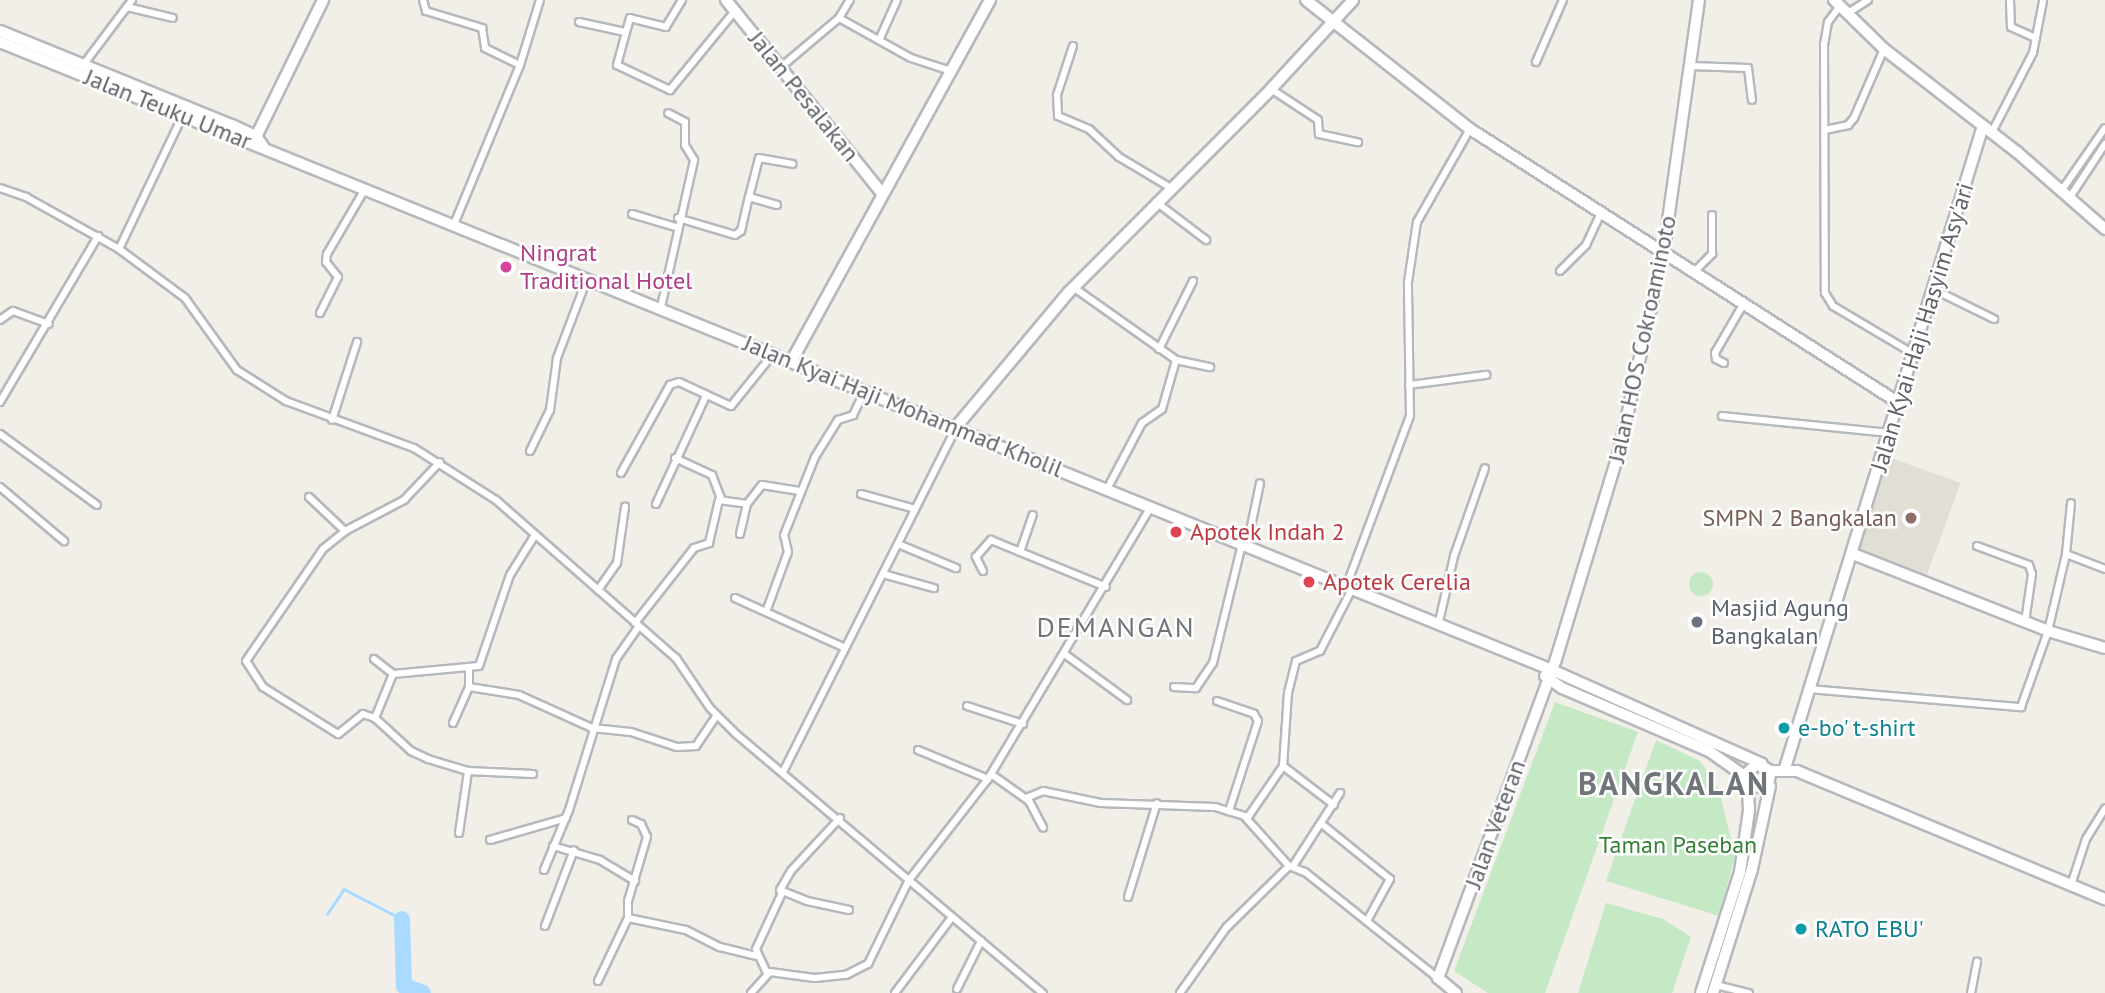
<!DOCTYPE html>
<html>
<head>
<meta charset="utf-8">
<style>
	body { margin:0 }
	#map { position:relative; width:2105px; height:993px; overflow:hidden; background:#f1efe8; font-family:"PT Sans",sans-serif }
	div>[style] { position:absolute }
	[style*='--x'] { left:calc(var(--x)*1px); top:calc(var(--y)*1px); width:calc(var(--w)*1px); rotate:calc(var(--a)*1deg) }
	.education>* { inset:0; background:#e1ded6; transform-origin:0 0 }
	.green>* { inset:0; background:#c5e8c5 }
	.round { border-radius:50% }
	.stream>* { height:2.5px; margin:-1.25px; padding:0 1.25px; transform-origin:1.25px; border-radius:1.25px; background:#aadaff }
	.river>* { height:16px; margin:-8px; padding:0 8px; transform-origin:8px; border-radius:8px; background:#aadaff }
	.roads { filter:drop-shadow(2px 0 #b5b8bc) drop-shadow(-2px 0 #b5b8bc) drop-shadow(0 2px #b5b8bc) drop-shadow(0 -2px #b5b8bc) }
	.street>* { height:6px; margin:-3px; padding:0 3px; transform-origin:3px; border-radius:3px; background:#fff }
	.secondary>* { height:10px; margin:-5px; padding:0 5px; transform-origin:5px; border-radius:5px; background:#fff }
	.dots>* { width:19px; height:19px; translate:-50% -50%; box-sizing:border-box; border:4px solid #fff; border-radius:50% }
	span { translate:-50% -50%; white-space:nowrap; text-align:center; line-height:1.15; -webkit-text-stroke:5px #fff; paint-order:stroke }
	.street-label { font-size:24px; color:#5f6368 }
	.hotel-label { font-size:24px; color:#b23c85 }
	.left { translate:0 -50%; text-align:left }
	.education-label { font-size:24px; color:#785e54 }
	.right { translate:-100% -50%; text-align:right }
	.health-label { font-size:24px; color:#be3a42 }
	.worship-label { font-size:24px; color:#5b616d }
	.culture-label { font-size:24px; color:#0d838f }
	.park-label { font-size:24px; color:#348238 }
	.quarter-label { font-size:28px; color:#70757a; letter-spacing:2px }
	.district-label { font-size:32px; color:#70757a; font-weight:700; letter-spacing:2px }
</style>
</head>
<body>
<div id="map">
	<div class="education">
		<i style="left:1889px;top:457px;width:76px;height:101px;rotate:20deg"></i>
	</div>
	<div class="green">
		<i class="round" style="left:1689px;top:572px;width:24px;height:24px"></i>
		<i style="clip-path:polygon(1555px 702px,1638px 732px,1545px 993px,1488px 993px,1454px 971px)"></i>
		<i style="clip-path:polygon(1656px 740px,1700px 761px,1719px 789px,1735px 857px,1719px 916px,1606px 881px)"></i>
		<i style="clip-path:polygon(1606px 903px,1663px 919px,1691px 937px,1672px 993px,1578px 993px)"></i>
	</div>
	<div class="stream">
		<i style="--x:327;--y:914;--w:30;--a:-56"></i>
		<i style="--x:344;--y:889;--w:65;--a:27.3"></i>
	</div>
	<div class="river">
		<i style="--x:402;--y:919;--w:67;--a:88.3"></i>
		<i style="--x:404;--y:986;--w:20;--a:20"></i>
	</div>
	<div class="roads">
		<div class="street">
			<i style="--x:423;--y:0;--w:11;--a:75"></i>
			<i style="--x:426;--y:11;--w:59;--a:16.9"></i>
			<i style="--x:482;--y:28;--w:20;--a:81"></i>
			<i style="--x:485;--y:48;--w:39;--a:26"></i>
			<i style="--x:682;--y:0;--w:31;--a:121"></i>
			<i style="--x:666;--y:27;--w:37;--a:-166"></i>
			<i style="--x:630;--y:18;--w:49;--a:105.5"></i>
			<i style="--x:617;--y:65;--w:59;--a:25.3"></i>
			<i style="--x:670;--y:90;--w:102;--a:-50.6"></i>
			<i style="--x:2010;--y:0;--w:27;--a:88"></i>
			<i style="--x:2011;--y:27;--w:27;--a:24"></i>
			<i style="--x:1840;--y:6;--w:20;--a:127"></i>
			<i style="--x:1828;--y:22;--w:22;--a:100"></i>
			<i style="--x:1824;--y:44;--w:249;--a:89.8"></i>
			<i style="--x:1825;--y:293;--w:15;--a:58"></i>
			<i style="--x:1833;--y:306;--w:94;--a:30.7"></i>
			<i style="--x:127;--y:7;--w:47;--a:13.4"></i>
			<i style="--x:1848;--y:13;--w:24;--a:-33"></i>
			<i style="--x:839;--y:18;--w:21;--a:-59"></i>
			<i style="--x:579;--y:22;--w:47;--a:12.3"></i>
			<i style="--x:880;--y:38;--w:42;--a:-65.9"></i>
			<i style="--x:1073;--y:46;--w:52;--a:108.1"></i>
			<i style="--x:1057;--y:95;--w:21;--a:87"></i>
			<i style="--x:1058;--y:116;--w:34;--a:23"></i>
			<i style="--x:1089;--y:129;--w:41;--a:43"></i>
			<i style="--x:1119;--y:157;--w:61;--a:30.8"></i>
			<i style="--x:1536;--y:62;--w:68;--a:-66.5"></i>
			<i style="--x:84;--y:64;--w:80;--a:-53.1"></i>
			<i style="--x:1691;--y:66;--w:57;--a:2"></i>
			<i style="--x:1748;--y:68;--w:32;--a:83"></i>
			<i style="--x:781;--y:67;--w:76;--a:-40.2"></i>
			<i style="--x:839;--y:18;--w:82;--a:29.1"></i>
			<i style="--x:911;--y:58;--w:40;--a:18"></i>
			<i style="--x:1271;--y:89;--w:56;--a:33.4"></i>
			<i style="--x:1318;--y:120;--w:14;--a:86"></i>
			<i style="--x:1319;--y:134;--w:40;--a:12"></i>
			<i style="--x:182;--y:117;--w:146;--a:115.5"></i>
			<i style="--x:119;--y:249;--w:82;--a:36.6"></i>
			<i style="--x:185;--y:298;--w:89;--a:54.2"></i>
			<i style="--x:237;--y:370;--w:58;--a:32.3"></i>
			<i style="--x:286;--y:401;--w:136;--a:20.2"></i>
			<i style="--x:414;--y:448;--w:97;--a:32.4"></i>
			<i style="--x:496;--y:500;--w:240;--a:41.3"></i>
			<i style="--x:676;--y:658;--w:60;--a:55.8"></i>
			<i style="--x:710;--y:708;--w:37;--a:45"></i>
			<i style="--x:736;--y:734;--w:402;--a:40.2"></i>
			<i style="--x:1825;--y:130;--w:24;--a:-12"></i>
			<i style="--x:1848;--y:125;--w:9;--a:-49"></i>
			<i style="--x:1854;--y:118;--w:75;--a:-66.5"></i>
			<i style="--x:1992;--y:132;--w:89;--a:-62.6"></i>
			<i style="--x:2033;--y:53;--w:53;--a:-79.1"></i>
			<i style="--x:0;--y:188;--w:28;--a:19"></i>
			<i style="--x:26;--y:197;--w:107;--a:29.2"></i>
			<i style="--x:2062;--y:190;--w:75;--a:-55.3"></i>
			<i style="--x:749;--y:197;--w:40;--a:-75.6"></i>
			<i style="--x:759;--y:158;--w:34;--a:10"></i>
			<i style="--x:2070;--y:197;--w:64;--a:-56.6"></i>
			<i style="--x:1156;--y:202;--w:63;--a:37.2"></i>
			<i style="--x:632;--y:214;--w:46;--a:16.5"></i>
			<i style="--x:678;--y:218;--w:59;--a:16.6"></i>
			<i style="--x:735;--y:235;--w:7;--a:-34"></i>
			<i style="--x:741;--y:231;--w:35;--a:-77"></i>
			<i style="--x:749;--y:197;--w:29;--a:16"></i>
			<i style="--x:455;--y:222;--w:170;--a:-67.5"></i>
			<i style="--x:520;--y:65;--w:68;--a:-72.9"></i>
			<i style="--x:1696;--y:270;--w:23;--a:-45"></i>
			<i style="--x:1712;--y:254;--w:39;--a:-90"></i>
			<i style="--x:1560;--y:271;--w:37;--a:-45"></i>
			<i style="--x:1586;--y:245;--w:38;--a:-65"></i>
			<i style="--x:1073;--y:287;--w:126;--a:35.3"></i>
			<i style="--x:1176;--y:360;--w:51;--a:105.9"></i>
			<i style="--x:1162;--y:409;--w:24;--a:145"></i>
			<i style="--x:1142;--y:423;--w:75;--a:117.9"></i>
			<i style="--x:1935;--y:290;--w:66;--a:26.2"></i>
			<i style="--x:661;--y:307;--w:151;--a:-77.3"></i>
			<i style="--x:694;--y:160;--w:17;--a:-121"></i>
			<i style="--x:685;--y:145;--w:23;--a:-90"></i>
			<i style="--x:685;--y:122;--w:19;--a:-152"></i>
			<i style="--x:320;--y:313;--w:40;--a:-63.4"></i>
			<i style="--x:338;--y:277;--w:19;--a:-129"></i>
			<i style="--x:326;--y:262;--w:8;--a:-83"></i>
			<i style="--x:327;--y:254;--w:75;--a:-59.7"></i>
			<i style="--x:0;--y:320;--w:16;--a:-35"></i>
			<i style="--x:13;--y:311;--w:38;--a:20"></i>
			<i style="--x:1159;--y:349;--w:76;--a:-63.4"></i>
			<i style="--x:1176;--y:360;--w:35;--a:12"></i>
			<i style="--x:1724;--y:363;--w:9;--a:-153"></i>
			<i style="--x:1716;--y:359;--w:6;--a:-99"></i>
			<i style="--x:1715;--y:353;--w:58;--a:-59.9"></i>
			<i style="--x:1409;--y:385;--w:78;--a:-7.4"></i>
			<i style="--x:0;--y:402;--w:193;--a:-59.4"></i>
			<i style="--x:1722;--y:416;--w:168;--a:5.8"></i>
			<i style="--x:332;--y:420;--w:82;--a:-72.2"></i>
			<i style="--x:0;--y:434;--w:120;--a:36.2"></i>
			<i style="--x:530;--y:451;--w:46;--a:-64"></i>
			<i style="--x:550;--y:410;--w:52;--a:-82.3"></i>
			<i style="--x:557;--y:358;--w:85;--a:-69.2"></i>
			<i style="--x:675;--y:458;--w:41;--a:24.7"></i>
			<i style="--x:712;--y:475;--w:25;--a:69"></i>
			<i style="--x:621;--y:473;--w:101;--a:-60.9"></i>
			<i style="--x:670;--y:385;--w:9;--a:-18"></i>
			<i style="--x:679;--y:382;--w:57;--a:24.8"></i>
			<i style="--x:731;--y:406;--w:67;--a:-51.1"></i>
			<i style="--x:0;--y:487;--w:84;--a:40.2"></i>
			<i style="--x:861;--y:494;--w:56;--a:15.5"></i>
			<i style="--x:309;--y:497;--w:50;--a:43.4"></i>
			<i style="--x:656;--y:504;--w:119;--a:-65.2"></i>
			<i style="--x:740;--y:534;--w:31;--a:-77"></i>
			<i style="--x:747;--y:504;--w:24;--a:-52"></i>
			<i style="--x:762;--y:485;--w:38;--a:9"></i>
			<i style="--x:898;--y:544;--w:63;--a:22.5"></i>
			<i style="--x:1247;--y:546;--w:64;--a:-78.3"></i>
			<i style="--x:1977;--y:546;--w:55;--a:20.1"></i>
			<i style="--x:2029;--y:565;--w:9;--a:72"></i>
			<i style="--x:2032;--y:574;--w:49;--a:98.3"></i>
			<i style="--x:1020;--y:552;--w:39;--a:-71"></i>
			<i style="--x:2066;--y:554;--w:42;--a:21"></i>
			<i style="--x:983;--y:571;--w:16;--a:-117"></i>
			<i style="--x:976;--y:557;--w:23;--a:-49"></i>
			<i style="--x:991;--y:540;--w:124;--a:22.2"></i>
			<i style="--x:883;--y:574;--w:53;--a:15.4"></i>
			<i style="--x:1346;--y:587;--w:183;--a:-69.5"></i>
			<i style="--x:1410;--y:416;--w:134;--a:-90.9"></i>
			<i style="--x:1408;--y:282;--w:61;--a:-81.5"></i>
			<i style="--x:1417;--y:222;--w:107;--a:-60.3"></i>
			<i style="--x:598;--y:590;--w:33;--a:-55"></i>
			<i style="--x:617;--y:563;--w:57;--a:-81.9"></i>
			<i style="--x:735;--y:598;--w:121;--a:24.4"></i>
			<i style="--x:766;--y:612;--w:64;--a:-69.9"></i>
			<i style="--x:788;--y:552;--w:17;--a:-103"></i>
			<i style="--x:784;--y:535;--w:84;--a:-68.3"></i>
			<i style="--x:815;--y:457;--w:44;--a:-58.1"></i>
			<i style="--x:838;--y:420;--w:16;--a:-18"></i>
			<i style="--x:853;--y:415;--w:25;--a:-64"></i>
			<i style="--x:635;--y:623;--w:95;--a:-51.8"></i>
			<i style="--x:694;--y:548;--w:16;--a:-18"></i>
			<i style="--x:709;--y:543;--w:44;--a:-76.9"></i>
			<i style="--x:719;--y:500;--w:28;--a:8"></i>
			<i style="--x:1438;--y:626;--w:72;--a:-77.1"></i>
			<i style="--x:1454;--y:556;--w:93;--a:-70.6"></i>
			<i style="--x:1066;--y:655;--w:76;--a:36.4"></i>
			<i style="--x:374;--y:659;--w:24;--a:38"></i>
			<i style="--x:393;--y:674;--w:86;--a:-5.3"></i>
			<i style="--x:479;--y:666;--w:96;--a:-71.2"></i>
			<i style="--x:510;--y:575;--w:47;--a:-58"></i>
			<i style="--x:469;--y:667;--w:20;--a:90"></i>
			<i style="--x:393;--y:674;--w:48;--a:112.2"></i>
			<i style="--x:375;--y:718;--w:13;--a:-162"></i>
			<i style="--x:363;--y:714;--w:32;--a:141"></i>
			<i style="--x:338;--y:734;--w:89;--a:-147.9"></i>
			<i style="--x:263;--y:687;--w:31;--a:-123"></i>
			<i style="--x:246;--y:661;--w:136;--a:-55.5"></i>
			<i style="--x:323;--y:549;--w:28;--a:-39"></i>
			<i style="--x:345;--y:531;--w:67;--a:-27.7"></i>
			<i style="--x:404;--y:500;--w:52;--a:-46.5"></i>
			<i style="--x:1174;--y:687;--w:22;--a:3"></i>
			<i style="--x:1196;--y:688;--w:30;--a:-56"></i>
			<i style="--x:1213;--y:663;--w:122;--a:-76.3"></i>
			<i style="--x:1809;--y:689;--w:213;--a:4.9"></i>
			<i style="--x:2021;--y:707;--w:81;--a:-70.4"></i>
			<i style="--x:2048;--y:631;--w:79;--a:-76.8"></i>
			<i style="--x:2066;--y:554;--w:51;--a:-84.4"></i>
			<i style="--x:1217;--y:701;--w:39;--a:19"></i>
			<i style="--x:1254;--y:714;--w:8;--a:60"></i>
			<i style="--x:1258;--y:721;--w:95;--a:107.9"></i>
			<i style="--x:967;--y:706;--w:59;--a:17.8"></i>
			<i style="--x:375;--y:718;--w:49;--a:42.5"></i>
			<i style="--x:411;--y:751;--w:19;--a:25"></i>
			<i style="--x:428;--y:759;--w:42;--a:16.7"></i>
			<i style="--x:468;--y:771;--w:65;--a:2.6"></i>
			<i style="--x:453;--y:723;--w:39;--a:-66"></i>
			<i style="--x:469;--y:687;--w:51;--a:9.1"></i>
			<i style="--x:519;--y:695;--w:80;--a:24.3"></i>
			<i style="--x:592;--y:728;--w:39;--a:6"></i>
			<i style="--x:631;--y:732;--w:48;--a:18.1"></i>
			<i style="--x:677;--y:747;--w:19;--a:-3"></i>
			<i style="--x:696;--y:746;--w:37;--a:-56"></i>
			<i style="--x:918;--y:750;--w:76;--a:22.5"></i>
			<i style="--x:1283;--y:766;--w:64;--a:37.4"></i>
			<i style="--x:784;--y:770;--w:383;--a:-63.3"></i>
			<i style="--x:991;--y:774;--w:47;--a:35.4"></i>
			<i style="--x:1029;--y:801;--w:30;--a:62"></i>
			<i style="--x:1026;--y:798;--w:18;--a:-22"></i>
			<i style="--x:1043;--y:791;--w:59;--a:11.7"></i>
			<i style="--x:1101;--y:803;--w:114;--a:2"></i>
			<i style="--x:1215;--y:807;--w:34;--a:17"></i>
			<i style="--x:1248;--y:817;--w:62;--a:-55.5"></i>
			<i style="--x:1283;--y:766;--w:73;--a:-86.1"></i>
			<i style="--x:1288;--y:693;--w:33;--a:-76"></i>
			<i style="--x:1296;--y:661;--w:26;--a:-23"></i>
			<i style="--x:1320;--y:651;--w:68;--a:-62.7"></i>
			<i style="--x:840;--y:818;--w:72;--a:132.8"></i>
			<i style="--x:791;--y:871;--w:22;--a:120"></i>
			<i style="--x:780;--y:890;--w:29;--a:22"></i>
			<i style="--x:807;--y:901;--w:43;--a:12.1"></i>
			<i style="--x:1246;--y:818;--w:64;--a:48.1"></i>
			<i style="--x:632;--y:820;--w:10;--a:24"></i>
			<i style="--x:641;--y:824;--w:14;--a:65"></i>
			<i style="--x:647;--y:837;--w:67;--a:106.5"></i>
			<i style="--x:628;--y:901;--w:17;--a:90"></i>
			<i style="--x:628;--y:918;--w:59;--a:11.7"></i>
			<i style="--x:686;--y:930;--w:38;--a:27"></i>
			<i style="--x:720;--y:947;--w:37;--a:14"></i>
			<i style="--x:1323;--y:825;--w:86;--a:38.9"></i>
			<i style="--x:1390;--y:879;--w:48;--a:118.7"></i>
			<i style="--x:459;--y:833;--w:63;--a:-81.7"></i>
			<i style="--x:490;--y:840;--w:79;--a:-16.1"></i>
			<i style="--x:553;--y:846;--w:49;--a:16.6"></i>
			<i style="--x:600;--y:860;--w:41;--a:31"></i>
			<i style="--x:1293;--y:866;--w:87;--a:-57.2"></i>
			<i style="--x:544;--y:870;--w:65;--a:-67.4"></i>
			<i style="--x:569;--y:810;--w:158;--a:-72.7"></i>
			<i style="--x:616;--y:659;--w:40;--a:-55.1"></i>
			<i style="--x:2071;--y:885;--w:48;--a:-71.9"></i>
			<i style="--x:2086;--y:839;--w:36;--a:-58"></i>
			<i style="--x:1128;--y:897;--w:98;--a:-72.9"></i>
			<i style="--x:545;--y:926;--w:81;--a:-69.1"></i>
			<i style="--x:767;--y:973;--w:26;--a:-115"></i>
			<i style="--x:756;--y:949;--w:62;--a:-65.1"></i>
			<i style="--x:598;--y:981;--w:70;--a:-64.5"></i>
			<i style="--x:1716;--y:985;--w:34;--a:14"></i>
			<i style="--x:957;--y:989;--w:54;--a:-63.4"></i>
			<i style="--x:751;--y:993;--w:28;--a:-48"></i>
			<i style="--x:770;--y:972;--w:45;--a:7.6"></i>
			<i style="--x:815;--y:978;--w:31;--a:-6"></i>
			<i style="--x:846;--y:975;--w:25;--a:-27"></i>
			<i style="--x:868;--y:964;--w:93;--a:-64"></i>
			<i style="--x:909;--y:880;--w:128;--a:-52"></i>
			<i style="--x:988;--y:779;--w:317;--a:-59.1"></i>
			<i style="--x:895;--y:993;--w:95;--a:-53.1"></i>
			<i style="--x:1180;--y:993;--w:80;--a:-54.7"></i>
			<i style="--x:1226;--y:928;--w:88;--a:-44.5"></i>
			<i style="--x:1289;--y:866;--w:17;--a:21"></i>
			<i style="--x:1305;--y:872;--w:170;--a:38.6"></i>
			<i style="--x:1971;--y:993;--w:32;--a:-79"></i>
		</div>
		<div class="secondary">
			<i style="--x:726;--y:0;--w:248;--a:51.1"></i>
			<i style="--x:1306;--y:0;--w:209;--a:38.2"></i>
			<i style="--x:1470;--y:129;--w:509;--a:32.57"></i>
			<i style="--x:1834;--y:0;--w:70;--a:44.4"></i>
			<i style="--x:1884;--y:49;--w:168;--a:37.8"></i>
			<i style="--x:2017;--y:152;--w:117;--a:41.2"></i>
			<i style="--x:0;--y:31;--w:250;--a:22.1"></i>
			<i style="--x:232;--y:125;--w:26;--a:25"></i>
			<i style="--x:256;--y:136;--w:12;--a:55"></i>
			<i style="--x:0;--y:42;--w:1674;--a:22.03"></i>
			<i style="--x:1552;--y:670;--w:230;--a:24.1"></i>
			<i style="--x:254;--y:141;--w:157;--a:-63.9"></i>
			<i style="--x:791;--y:362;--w:413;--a:-61.2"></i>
			<i style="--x:956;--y:427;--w:176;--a:-50.1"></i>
			<i style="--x:1069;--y:292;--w:286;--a:-45.1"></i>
			<i style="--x:1271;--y:89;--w:121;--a:-47.3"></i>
			<i style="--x:1853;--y:554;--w:210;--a:21.5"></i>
			<i style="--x:2048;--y:631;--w:59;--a:16.6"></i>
			<i style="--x:1545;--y:676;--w:21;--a:35"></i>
			<i style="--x:1562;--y:688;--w:160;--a:23.2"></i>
			<i style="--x:1709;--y:751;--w:45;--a:35.1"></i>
			<i style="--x:1785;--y:768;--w:672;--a:-72.86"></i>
			<i style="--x:1771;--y:771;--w:26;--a:0"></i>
			<i style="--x:1797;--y:771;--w:334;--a:22.6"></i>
			<i style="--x:1456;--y:993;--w:23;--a:-140"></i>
			<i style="--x:1438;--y:978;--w:340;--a:-69.7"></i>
			<i style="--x:1556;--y:659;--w:216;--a:-73.1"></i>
			<i style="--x:1619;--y:452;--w:208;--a:-77.5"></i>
			<i style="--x:1664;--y:249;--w:251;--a:-82"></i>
			<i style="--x:1701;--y:993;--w:127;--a:-72.1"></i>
			<i style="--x:1740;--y:872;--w:63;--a:-81.7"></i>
			<i style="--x:1749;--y:810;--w:37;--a:-93"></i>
			<i style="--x:1747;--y:773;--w:13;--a:-42"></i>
			<i style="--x:1757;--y:764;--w:16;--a:27"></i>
			<i style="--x:1771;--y:771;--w:17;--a:103"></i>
			<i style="--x:1767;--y:788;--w:18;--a:-171"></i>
			<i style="--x:1713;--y:993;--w:130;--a:-72.5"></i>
			<i style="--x:1752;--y:869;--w:85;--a:-77.8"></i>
		</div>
	</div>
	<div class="dots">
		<i style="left:506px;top:267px;background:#d1479c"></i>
		<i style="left:1911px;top:518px;background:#8d6e63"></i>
		<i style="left:1176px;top:532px;background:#e0444e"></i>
		<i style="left:1309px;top:582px;background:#e0444e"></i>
		<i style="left:1697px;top:622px;background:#6b7280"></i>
		<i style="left:1784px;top:728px;background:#0f9aa8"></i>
		<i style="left:1801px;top:929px;background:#0f9aa8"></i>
	</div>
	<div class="street-label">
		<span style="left:804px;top:96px;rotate:51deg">Jalan Pesalakan</span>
		<span style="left:168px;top:109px;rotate:22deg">Jalan Teuku Umar</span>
		<span style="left:1922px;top:327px;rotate:-73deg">Jalan Kyai Haji Hasyim Asy'ari</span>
		<span style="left:1642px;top:339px;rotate:-78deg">Jalan HOS Cokroaminoto</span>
		<span style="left:903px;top:406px;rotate:22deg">Jalan Kyai Haji Mohammad Kholil</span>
		<span style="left:1495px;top:824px;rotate:-70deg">Jalan Veteran</span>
	</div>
	<div class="hotel-label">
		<span class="left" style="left:520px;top:267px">Ningrat<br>Traditional Hotel</span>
	</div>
	<div class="education-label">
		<span class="right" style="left:1897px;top:518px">SMPN 2 Bangkalan</span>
	</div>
	<div class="health-label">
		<span class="left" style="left:1190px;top:532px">Apotek Indah 2</span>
		<span class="left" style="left:1323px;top:582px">Apotek Cerelia</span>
	</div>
	<div class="worship-label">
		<span class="left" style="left:1711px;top:622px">Masjid Agung<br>Bangkalan</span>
	</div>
	<div class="culture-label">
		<span class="left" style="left:1798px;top:728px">e-bo' t-shirt</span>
		<span class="left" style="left:1815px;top:929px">RATO EBU'</span>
	</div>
	<div class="park-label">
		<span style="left:1678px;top:845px">Taman Paseban</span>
	</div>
	<div class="quarter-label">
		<span style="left:1116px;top:627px">DEMANGAN</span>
	</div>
	<div class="district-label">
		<span style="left:1674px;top:783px">BANGKALAN</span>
	</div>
</div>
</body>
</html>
